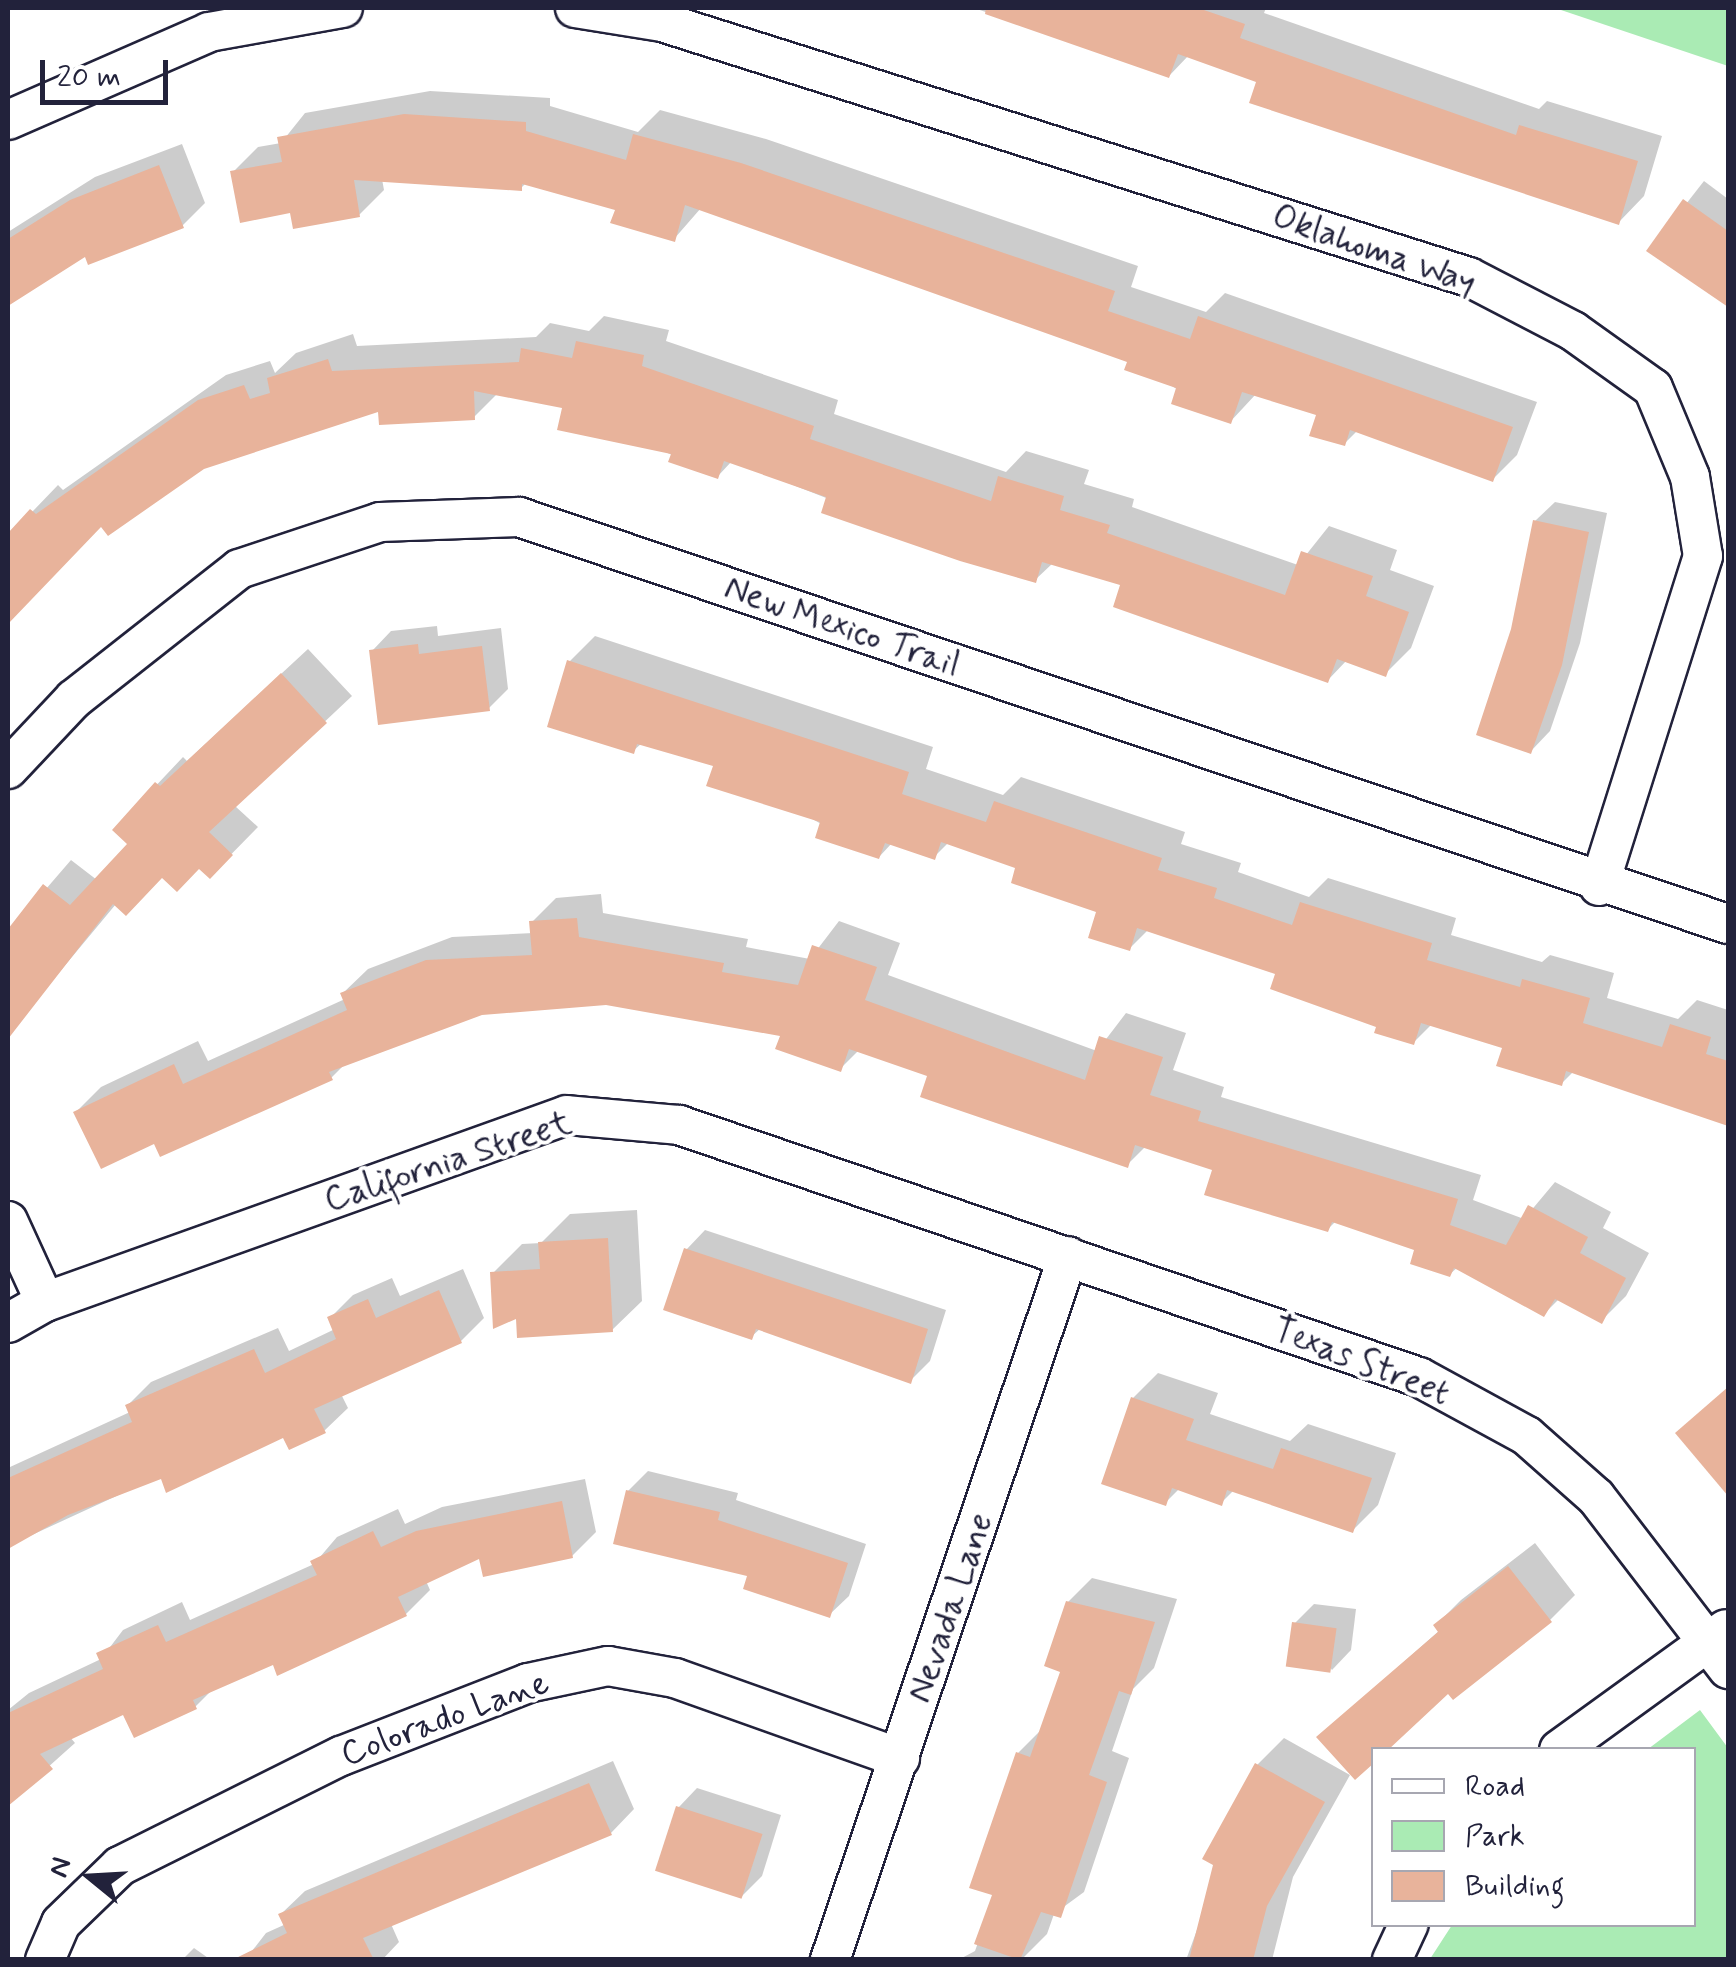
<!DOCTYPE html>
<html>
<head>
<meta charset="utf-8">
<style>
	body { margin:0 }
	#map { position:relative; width:1736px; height:1967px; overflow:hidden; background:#fff; font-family:Mynerve,sans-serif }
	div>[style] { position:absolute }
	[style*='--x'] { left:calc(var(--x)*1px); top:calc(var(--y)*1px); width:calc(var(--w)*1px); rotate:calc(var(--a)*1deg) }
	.green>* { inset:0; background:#aaebb4 }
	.shadow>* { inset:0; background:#0003 }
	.building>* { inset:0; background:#e8b39b; transform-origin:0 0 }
	.roads { filter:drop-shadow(2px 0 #22223b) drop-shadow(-2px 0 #22223b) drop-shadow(0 2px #22223b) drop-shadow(0 -2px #22223b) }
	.street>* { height:38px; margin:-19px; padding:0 19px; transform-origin:19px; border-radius:19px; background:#fff }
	span { translate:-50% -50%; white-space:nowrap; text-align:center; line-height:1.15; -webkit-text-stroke:8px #fff; paint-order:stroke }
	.street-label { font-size:35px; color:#22223b }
	.frame { position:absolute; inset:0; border:10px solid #22223b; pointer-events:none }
	.legend { position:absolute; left:1371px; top:1747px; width:325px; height:180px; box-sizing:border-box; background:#fff; border:2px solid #a7a7b1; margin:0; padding:12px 18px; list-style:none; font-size:30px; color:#22223b }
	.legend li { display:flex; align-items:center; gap:20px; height:50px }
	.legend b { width:50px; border:2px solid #a7a7b1 }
	.north { position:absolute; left:40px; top:1827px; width:100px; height:100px; -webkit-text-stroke:8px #fff; paint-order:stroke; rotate:288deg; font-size:28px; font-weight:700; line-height:40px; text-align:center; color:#22223b }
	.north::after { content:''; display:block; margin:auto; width:35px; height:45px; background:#22223b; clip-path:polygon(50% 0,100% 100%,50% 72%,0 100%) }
	.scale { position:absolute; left:40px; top:60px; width:128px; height:45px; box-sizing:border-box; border:5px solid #22223b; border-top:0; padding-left:12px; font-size:30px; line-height:35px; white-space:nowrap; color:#22223b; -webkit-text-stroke:8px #fff; paint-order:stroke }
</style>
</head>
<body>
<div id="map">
	<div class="green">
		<i style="clip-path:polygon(1555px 8px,1728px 8px,1728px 66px)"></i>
		<i style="clip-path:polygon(1700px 1710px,1728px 1748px,1728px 1959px,1430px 1959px,1452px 1925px,1694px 1924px,1694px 1750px,1648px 1749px)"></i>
	</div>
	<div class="shadow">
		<i style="clip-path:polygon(974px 8px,1266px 8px,1264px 13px,1539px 109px,1547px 101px,1662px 136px,1644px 196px,1619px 222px,1189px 55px,1169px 76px)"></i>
		<i style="clip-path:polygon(430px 91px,550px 98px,550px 106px,638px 132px,660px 110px,766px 139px,1138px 266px,1131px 287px,1206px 312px,1225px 293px,1537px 402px,1517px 455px,1492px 480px,1358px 430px,1344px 444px,1319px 414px,1256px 394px,1230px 422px,1130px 360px,701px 208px,674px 239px,618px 208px,527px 182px,521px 188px,382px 179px,384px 190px,359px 215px,292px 211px,233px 172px,258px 147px,281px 143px,305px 113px)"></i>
		<i style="clip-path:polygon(182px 144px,205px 203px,182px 226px,86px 253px,8px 303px,8px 232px,95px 177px)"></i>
		<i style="clip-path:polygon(1704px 181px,1728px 199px,1728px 304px,1650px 250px)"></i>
		<i style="clip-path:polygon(604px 316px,669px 330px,666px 341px,838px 400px,834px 414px,1006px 472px,1026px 451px,1089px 470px,1084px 484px,1134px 499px,1132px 507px,1298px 565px,1329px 526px,1397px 550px,1390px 570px,1434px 586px,1411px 648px,1385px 674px,1347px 660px,1328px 680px,1124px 583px,1053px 563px,1035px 580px,732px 461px,718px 476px,565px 406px,498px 393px,474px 417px,381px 409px,203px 467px,102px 523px,8px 620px,8px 537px,58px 485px,63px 490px,226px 375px,270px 361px,275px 373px,296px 353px,353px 334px,357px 346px,536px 337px,550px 323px,589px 331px)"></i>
		<i style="clip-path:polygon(1555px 502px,1607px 513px,1580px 643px,1550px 731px,1531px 751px,1514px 629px,1535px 521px)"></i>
		<i style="clip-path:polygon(437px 626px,438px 636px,501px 628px,508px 689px,488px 709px,372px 651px,391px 631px)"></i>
		<i style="clip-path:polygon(595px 636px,933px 747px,926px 769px,1003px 795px,1021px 777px,1185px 832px,1181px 844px,1241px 863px,1238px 872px,1309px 897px,1328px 878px,1456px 918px,1451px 935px,1542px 962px,1550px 955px,1614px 973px,1607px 998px,1678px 1019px,1697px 1000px,1728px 1010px,1728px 1124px,1574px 1071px,1562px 1083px,1505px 1046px,1432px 1024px,1414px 1042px,1279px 972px,1149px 929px,1129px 949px,1099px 910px,1019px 867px,949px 842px,934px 857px,892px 843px,879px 857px,716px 764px,642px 743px,633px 751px,569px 662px)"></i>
		<i style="clip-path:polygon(308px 649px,352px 696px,235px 806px,258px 827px,210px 876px,200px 866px,163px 875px,116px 904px,18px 1022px,8px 1013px,8px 933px,71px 860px,97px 880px,130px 844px,115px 829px,183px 757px,187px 761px)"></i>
		<i style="clip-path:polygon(601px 894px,603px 913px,748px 939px,746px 947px,810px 959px,839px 921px,900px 943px,888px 975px,1097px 1051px,1126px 1013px,1186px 1033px,1173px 1070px,1224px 1087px,1221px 1097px,1481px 1175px,1473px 1200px,1524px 1219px,1555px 1182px,1611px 1212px,1603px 1228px,1649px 1253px,1626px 1296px,1601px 1321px,1560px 1298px,1544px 1314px,1458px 1267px,1450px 1274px,1417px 1248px,1336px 1221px,1328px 1229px,1215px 1168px,1146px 1146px,1127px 1165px,930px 1075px,859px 1050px,840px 1069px,783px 1034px,606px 1002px,481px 1013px,345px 1064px,331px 1078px,156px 1141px,76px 1112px,101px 1087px,198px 1041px,208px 1061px,345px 999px,343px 993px,368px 969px,452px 937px,533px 933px,532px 922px,556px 898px)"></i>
		<i style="clip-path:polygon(637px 1210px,642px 1301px,612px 1330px,518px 1315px,493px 1273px,522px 1244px,541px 1243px,570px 1214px)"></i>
		<i style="clip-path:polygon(705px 1230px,946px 1310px,930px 1361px,910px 1381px,761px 1328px,751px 1337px,686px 1250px)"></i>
		<i style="clip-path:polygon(463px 1269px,484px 1318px,461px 1341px,341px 1394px,348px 1408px,324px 1431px,284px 1435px,162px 1475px,8px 1546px,8px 1462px,10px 1467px,130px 1412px,128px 1405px,151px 1382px,278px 1328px,289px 1351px,335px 1329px,330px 1318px,353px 1295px,392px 1278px,400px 1296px)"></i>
		<i style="clip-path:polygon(1158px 1373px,1218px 1393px,1210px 1414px,1290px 1441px,1308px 1424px,1396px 1453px,1378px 1505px,1353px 1530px,1234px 1490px,1221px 1503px,1180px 1488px,1165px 1503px,1133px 1398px)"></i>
		<i style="clip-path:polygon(648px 1471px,738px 1493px,736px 1500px,866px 1544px,849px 1596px,829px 1615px,750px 1574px,628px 1491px)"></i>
		<i style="clip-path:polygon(585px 1479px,596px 1532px,572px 1556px,481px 1556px,426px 1581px,430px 1590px,406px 1614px,274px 1661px,214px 1688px,195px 1707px,124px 1712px,70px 1737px,75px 1743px,8px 1803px,8px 1710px,29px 1693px,101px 1659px,123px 1630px,182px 1602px,190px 1620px,314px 1564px,337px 1537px,398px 1509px,405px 1524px,442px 1507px)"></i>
		<i style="clip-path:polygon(1535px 1543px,1575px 1595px,1550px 1620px,1448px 1690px,1319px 1737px,1440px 1630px,1436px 1625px,1461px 1600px)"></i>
		<i style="clip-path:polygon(1092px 1578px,1177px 1599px,1154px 1668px,1133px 1689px,1112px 1751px,1129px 1758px,1084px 1892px,1054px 1914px,1047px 1934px,1023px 1958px,958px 1960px,975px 1951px,995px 1894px,1018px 1753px,1042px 1729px,1063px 1670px,1068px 1602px)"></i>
		<i style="clip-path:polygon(1314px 1604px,1356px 1609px,1351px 1650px,1332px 1670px,1295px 1623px)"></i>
		<i style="clip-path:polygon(1284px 1738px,1350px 1775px,1293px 1877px,1272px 1960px,1186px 1960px,1257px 1765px)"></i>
		<i style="clip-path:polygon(613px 1761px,634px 1809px,611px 1833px,391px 1924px,399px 1942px,382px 1960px,245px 1960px,266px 1933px,286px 1924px,281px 1914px,305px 1891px)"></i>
		<i style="clip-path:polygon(697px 1788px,781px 1815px,762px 1876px,742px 1896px,678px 1808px)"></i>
		<i style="clip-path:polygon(194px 1948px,211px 1960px,182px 1960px)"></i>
	</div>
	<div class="building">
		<i style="clip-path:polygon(986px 8px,1198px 8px,1245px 24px,1240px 38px,1516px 135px,1519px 125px,1638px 161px,1619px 225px,1249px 103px,1256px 82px,1178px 54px,1169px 78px,985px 14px)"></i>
		<i style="clip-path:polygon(404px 114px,526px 122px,526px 131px,626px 160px,633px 134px,741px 163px,1115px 291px,1108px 311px,1190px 339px,1198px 316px,1513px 427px,1493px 482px,1350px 430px,1345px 446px,1309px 436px,1316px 415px,1242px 392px,1231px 424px,1171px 404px,1176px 388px,1124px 370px,1127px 362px,685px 205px,675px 242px,610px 223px,615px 210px,522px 184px,522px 191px,354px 180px,360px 217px,293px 229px,290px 213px,240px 223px,230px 171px,282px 162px,277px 137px)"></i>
		<i style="clip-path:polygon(159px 165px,184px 228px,88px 265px,85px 257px,8px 306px,8px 239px,70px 200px)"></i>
		<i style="clip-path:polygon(1683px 199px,1728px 231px,1728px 307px,1646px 251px)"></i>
		<i style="clip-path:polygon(576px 341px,644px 355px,642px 366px,814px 426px,810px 439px,991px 501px,998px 476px,1064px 496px,1060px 510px,1110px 525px,1107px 533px,1285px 595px,1301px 551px,1373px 576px,1366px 596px,1409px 612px,1386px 677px,1337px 659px,1328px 683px,1113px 607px,1120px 585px,1042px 562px,1036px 583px,960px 561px,821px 513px,826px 497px,724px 461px,718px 479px,668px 462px,671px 454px,557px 430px,562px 408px,474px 391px,475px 420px,379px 425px,378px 412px,204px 469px,108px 536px,101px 527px,8px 624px,8px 533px,30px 509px,36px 514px,198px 400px,244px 385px,250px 399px,270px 393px,267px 378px,328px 359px,332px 371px,519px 362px,521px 348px,572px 358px)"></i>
		<i style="clip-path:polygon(1533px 520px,1589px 532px,1562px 665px,1531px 754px,1476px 735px,1511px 629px)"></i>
		<i style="clip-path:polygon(418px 644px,419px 654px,482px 646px,490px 711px,378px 725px,369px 650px)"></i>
		<i style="clip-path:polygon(567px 660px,909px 772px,902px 794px,986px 822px,994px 801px,1162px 858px,1158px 870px,1217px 888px,1214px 898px,1292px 925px,1300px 902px,1432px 943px,1427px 960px,1520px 987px,1522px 979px,1590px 998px,1583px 1023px,1662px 1047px,1670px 1024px,1711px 1037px,1706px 1054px,1728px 1061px,1728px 1126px,1566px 1071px,1562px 1086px,1496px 1066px,1502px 1048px,1421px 1023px,1414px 1045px,1374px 1033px,1376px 1027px,1270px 989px,1275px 974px,1137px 928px,1130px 951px,1088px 938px,1096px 912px,1011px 883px,1015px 868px,941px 842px,935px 860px,885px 843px,879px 859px,815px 838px,820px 822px,706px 786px,713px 766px,637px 744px,634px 754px,547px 727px)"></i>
		<i style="clip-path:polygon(281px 673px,327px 723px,209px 832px,233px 855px,210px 879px,199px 869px,177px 892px,162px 878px,126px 916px,113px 904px,8px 1039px,8px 929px,43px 884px,70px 905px,127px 844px,112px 830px,155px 782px,160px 786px)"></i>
		<i style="clip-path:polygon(577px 918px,579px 937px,724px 963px,722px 972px,798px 985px,812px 945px,877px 967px,865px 1000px,1085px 1080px,1099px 1036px,1163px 1057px,1150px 1095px,1201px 1111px,1198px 1121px,1458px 1199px,1450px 1225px,1506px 1245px,1528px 1205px,1588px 1237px,1580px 1253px,1626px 1278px,1602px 1324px,1555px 1299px,1544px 1317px,1454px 1268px,1450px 1277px,1410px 1264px,1414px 1250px,1332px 1222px,1328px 1232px,1204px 1195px,1212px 1170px,1135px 1145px,1128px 1168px,920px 1097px,927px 1076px,849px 1049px,841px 1072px,775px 1049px,780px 1036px,606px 1005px,482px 1015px,329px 1072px,333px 1080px,160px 1157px,154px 1144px,101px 1169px,73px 1112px,174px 1064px,183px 1084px,347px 1010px,340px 993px,426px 960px,532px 955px,529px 921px)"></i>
		<i style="clip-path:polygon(608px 1238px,613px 1332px,517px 1338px,516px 1319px,493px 1329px,490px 1272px,540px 1269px,538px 1242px)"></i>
		<i style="clip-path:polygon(684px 1248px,928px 1329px,911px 1384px,756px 1329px,752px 1340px,663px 1310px)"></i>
		<i style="clip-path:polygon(439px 1290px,462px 1343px,314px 1409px,326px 1433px,289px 1450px,283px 1438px,166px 1493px,161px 1479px,68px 1515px,8px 1549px,8px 1478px,132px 1422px,125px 1405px,254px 1349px,265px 1373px,336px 1339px,327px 1317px,368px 1299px,376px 1318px)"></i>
		<i style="clip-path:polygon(1728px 1387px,1728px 1496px,1675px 1433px)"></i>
		<i style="clip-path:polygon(1131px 1397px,1194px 1419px,1186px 1440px,1273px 1469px,1281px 1448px,1372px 1478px,1353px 1533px,1227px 1490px,1222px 1506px,1172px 1488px,1166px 1506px,1101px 1484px)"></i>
		<i style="clip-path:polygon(626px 1490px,720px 1512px,718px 1520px,848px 1563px,830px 1618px,743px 1589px,747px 1576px,613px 1544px)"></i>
		<i style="clip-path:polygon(562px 1501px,573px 1558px,483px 1577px,479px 1559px,398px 1597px,407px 1616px,277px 1676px,273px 1665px,193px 1700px,197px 1709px,134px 1738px,123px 1715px,40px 1754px,53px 1769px,8px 1806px,8px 1713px,103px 1669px,96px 1653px,158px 1625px,166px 1642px,317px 1575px,310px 1561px,373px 1531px,381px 1547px,416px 1531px)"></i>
		<i style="clip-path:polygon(1508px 1566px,1552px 1622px,1453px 1700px,1448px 1694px,1388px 1750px,1374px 1750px,1374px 1763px,1355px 1780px,1316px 1737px,1438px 1632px,1433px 1625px)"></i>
		<i style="clip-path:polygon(1066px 1601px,1155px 1622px,1131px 1695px,1119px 1691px,1089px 1775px,1107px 1782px,1061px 1918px,1041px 1912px,1020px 1960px,974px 1944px,992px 1895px,969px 1888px,1016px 1752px,1030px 1757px,1060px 1672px,1044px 1666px)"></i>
		<i style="left:1292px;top:1622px;width:45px;height:45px;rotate:8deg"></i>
		<i style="clip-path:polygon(1255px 1763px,1325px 1802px,1267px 1906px,1253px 1960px,1189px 1960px,1213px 1865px,1202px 1859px)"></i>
		<i style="clip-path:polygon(589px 1783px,612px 1835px,363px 1938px,374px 1960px,232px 1960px,287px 1933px,278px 1914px)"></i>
		<i style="left:676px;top:1806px;width:91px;height:68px;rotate:18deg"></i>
	</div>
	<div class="roads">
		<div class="street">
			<i style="--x:575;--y:8;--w:88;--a:9.1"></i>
			<i style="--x:662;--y:22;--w:846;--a:17.54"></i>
			<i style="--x:1469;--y:277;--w:117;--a:27.4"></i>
			<i style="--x:1573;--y:331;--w:98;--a:35.5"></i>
			<i style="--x:1653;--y:388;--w:96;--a:67.4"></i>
			<i style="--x:1690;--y:477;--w:80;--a:80.7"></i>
			<i style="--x:1703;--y:556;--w:346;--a:107.5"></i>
			<i style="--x:8;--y:120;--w:219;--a:-23.6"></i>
			<i style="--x:209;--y:32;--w:136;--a:-10.2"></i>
			<i style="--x:8;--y:769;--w:96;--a:-46.7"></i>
			<i style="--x:74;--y:699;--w:210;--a:-38.2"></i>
			<i style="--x:239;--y:569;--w:149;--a:-18.4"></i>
			<i style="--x:380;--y:522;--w:139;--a:-2.1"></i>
			<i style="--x:519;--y:517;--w:1276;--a:18.61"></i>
			<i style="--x:8;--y:1221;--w:89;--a:65.4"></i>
			<i style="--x:8;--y:1323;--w:43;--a:-29.6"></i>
			<i style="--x:45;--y:1302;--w:554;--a:-19.71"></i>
			<i style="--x:567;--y:1115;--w:112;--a:5.1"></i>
			<i style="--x:679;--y:1125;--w:782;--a:18.81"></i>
			<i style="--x:1419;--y:1377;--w:123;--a:28.6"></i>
			<i style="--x:1527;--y:1436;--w:92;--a:41.5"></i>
			<i style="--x:1596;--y:1497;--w:217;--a:52.5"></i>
			<i style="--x:1559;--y:1750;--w:206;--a:-35.9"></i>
			<i style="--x:45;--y:1960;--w:40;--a:-66.6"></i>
			<i style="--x:61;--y:1923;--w:82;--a:-44"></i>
			<i style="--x:120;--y:1866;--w:247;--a:-26.5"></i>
			<i style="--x:341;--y:1756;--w:201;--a:-21.3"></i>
			<i style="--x:528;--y:1683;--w:82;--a:-12"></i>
			<i style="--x:608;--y:1666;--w:68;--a:10.2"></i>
			<i style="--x:675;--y:1678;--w:239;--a:19.6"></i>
			<i style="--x:830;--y:1960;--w:743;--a:-71.32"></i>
			<i style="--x:1392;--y:1960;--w:40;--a:-65"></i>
		</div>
	</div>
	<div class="street-label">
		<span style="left:1374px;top:250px;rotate:19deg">Oklahoma Way</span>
		<span style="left:842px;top:627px;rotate:19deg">New Mexico Trail</span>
		<span style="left:448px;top:1162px;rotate:-18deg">California Street</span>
		<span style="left:1361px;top:1362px;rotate:21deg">Texas Street</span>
		<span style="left:951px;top:1608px;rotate:-71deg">Nevada Lane</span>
		<span style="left:445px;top:1719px;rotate:-20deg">Colorado Lane</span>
	</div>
	<div class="frame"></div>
	<ul class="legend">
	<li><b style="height:12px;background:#fff"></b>Road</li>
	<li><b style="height:28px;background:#aaebb4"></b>Park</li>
	<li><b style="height:28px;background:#e8b39b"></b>Building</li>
	</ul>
	<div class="north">N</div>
	<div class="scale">20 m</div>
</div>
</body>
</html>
